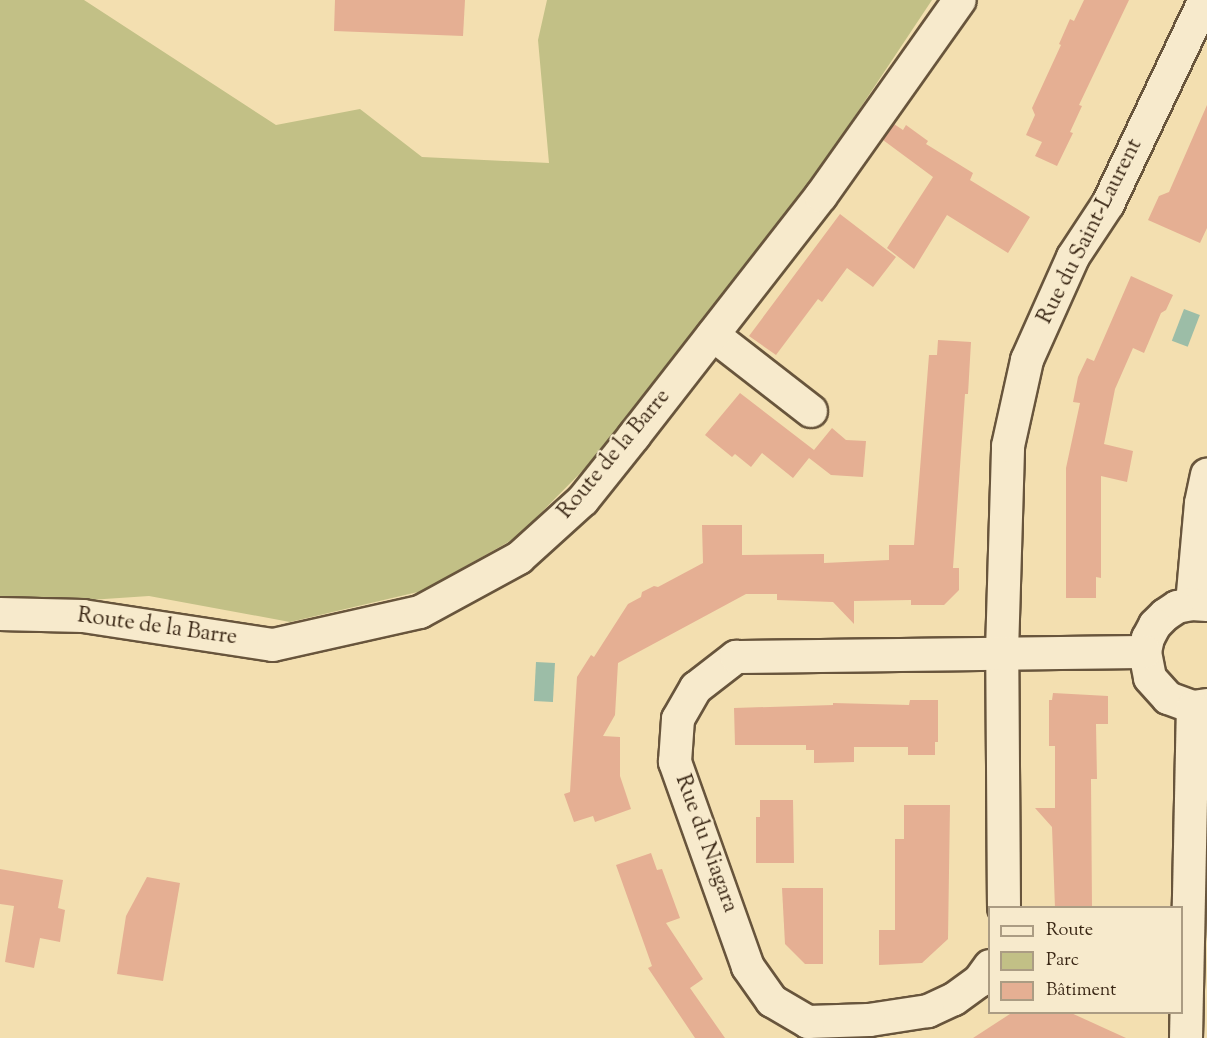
<!DOCTYPE html>
<html>
<head>
<meta charset="utf-8">
<style>
	body { margin:0 }
	#map { position:relative; width:1207px; height:1038px; overflow:hidden; background:#f3dfb0; font-family:"Sorts Mill Goudy",serif }
	div>[style] { position:absolute }
	[style*='--x'] { left:calc(var(--x)*1px); top:calc(var(--y)*1px); width:calc(var(--w)*1px); rotate:calc(var(--a)*1deg) }
	.green>* { inset:0; background:#c2c086 }
	.water>* { inset:0; background:#9cbda7; transform-origin:0 0 }
	.building>* { inset:0; background:#e5af93 }
	.roads { filter:drop-shadow(2px 0 #68553c) drop-shadow(-2px 0 #68553c) drop-shadow(0 2px #68553c) drop-shadow(0 -2px #68553c) }
	.minor>* { height:32px; margin:-16px; padding:0 16px; transform-origin:16px; border-radius:16px; background:#f7eacc }
	span { translate:-50% -50%; white-space:nowrap; text-align:center; line-height:1.15; -webkit-text-stroke:4.5px #f7eacc; paint-order:stroke }
	.street-label { font-size:22px; color:#3a2715 }
	.legend { position:absolute; left:988px; top:906px; width:195px; height:108px; box-sizing:border-box; background:#f7eacc; border:2px solid #ab9c83; margin:0; padding:8px 10px; list-style:none; font-size:18px; color:#3a2715 }
	.legend li { display:flex; align-items:center; gap:12px; height:30px }
	.legend b { width:30px; border:2px solid #ab9c83 }
</style>
</head>
<body>
<div id="map">
	<div class="green">
		<i style="clip-path:polygon(0 0,84px 0,276px 125px,360px 109px,422px 157px,549px 163px,538px 40px,547px 0,932px 0,831px 152px,611px 442px,517px 537px,422px 591px,290px 622px,149px 596px,0 606px)"></i>
	</div>
	<div class="water">
		<i style="left:1184px;top:309px;width:17px;height:34px;rotate:21deg"></i>
		<i style="left:536px;top:662px;width:19px;height:39px;rotate:3deg"></i>
	</div>
	<div class="building">
		<i style="clip-path:polygon(335px 0,465px 0,463px 36px,334px 31px)"></i>
		<i style="clip-path:polygon(1084px 0,1129px 0,1079px 105px,1082px 106px,1070px 132px,1073px 133px,1057px 166px,1035px 156px,1042px 142px,1026px 135px,1035px 115px,1032px 108px,1061px 45px,1059px 44px,1070px 19px,1074px 21px)"></i>
		<i style="clip-path:polygon(1207px 105px,1207px 228px,1200px 243px,1148px 220px,1159px 196px,1169px 192px)"></i>
		<i style="clip-path:polygon(894px 124px,903px 130px,906px 125px,928px 141px,926px 144px,973px 173px,970px 180px,1030px 217px,1008px 253px,947px 215px,914px 269px,887px 248px,933px 177px,883px 140px)"></i>
		<i style="clip-path:polygon(840px 214px,896px 257px,873px 287px,847px 268px,822px 302px,818px 299px,776px 355px,749px 336px)"></i>
		<i style="clip-path:polygon(1131px 276px,1173px 295px,1166px 310px,1161px 313px,1144px 353px,1133px 348px,1115px 389px,1104px 444px,1133px 451px,1127px 482px,1101px 476px,1101px 578px,1096px 577px,1096px 598px,1066px 598px,1066px 468px,1080px 403px,1073px 402px,1078px 377px,1087px 358px,1094px 361px)"></i>
		<i style="clip-path:polygon(938px 340px,971px 342px,968px 394px,965px 394px,953px 568px,959px 568px,959px 590px,944px 605px,911px 605px,911px 600px,854px 601px,854px 624px,833px 602px,777px 600px,777px 594px,746px 594px,618px 663px,615px 715px,603px 736px,620px 737px,620px 776px,631px 809px,595px 822px,593px 816px,574px 822px,564px 794px,570px 792px,577px 677px,591px 655px,594px 657px,628px 604px,641px 597px,642px 592px,654px 586px,658px 587px,703px 563px,702px 525px,742px 525px,742px 555px,824px 554px,824px 563px,889px 560px,889px 545px,914px 545px,929px 355px,937px 355px)"></i>
		<i style="clip-path:polygon(740px 393px,814px 450px,832px 428px,846px 440px,866px 441px,863px 477px,831px 475px,809px 458px,793px 478px,762px 453px,751px 467px,735px 454px,732px 457px,705px 435px)"></i>
		<i style="clip-path:polygon(1053px 693px,1108px 696px,1108px 724px,1096px 724px,1097px 779px,1091px 779px,1092px 908px,1055px 908px,1052px 827px,1035px 808px,1055px 808px,1055px 746px,1049px 746px,1049px 700px,1052px 700px)"></i>
		<i style="clip-path:polygon(910px 700px,938px 700px,938px 742px,935px 742px,935px 755px,908px 755px,908px 747px,854px 747px,854px 762px,814px 763px,814px 750px,806px 750px,806px 745px,735px 745px,734px 708px,833px 705px,833px 703px,909px 705px)"></i>
		<i style="clip-path:polygon(760px 800px,793px 800px,794px 863px,756px 863px,756px 817px,760px 817px)"></i>
		<i style="clip-path:polygon(904px 805px,950px 805px,948px 939px,922px 963px,879px 965px,879px 930px,895px 930px,895px 839px,904px 839px)"></i>
		<i style="clip-path:polygon(651px 853px,657px 870px,662px 869px,680px 918px,666px 923px,703px 979px,690px 988px,725px 1038px,695px 1038px,648px 968px,652px 966px,616px 865px)"></i>
		<i style="clip-path:polygon(0 869px,63px 880px,58px 908px,65px 910px,60px 942px,40px 938px,34px 968px,5px 962px,14px 906px,0 904px)"></i>
		<i style="clip-path:polygon(147px 877px,180px 883px,163px 981px,117px 974px,126px 916px)"></i>
		<i style="clip-path:polygon(782px 888px,823px 888px,823px 964px,805px 964px,785px 944px)"></i>
		<i style="clip-path:polygon(1013px 1012px,1069px 1012px,1126px 1038px,973px 1038px)"></i>
	</div>
	<div class="roads">
		<div class="minor">
			<i style="--x:713;--y:335;--w:124;--a:37.8"></i>
			<i style="--x:1192;--y:604;--w:101;--a:-84.9"></i>
			<i style="--x:1201;--y:503;--w:29;--a:-78"></i>
			<i style="--x:1207;--y:605;--w:15;--a:-176"></i>
			<i style="--x:1192;--y:604;--w:15;--a:169"></i>
			<i style="--x:1177;--y:607;--w:14;--a:146"></i>
			<i style="--x:1165;--y:615;--w:14;--a:135"></i>
			<i style="--x:1155;--y:625;--w:15;--a:118"></i>
			<i style="--x:1148;--y:638;--w:14;--a:102"></i>
			<i style="--x:1145;--y:652;--w:26;--a:79"></i>
			<i style="--x:1150;--y:678;--w:27;--a:48"></i>
			<i style="--x:1168;--y:698;--w:27;--a:20"></i>
			<i style="--x:1193;--y:707;--w:14;--a:-8"></i>
			<i style="--x:0;--y:614;--w:83;--a:1.4"></i>
			<i style="--x:83;--y:616;--w:192;--a:8.7"></i>
			<i style="--x:273;--y:645;--w:151;--a:-12.7"></i>
			<i style="--x:420;--y:612;--w:113;--a:-28.6"></i>
			<i style="--x:519;--y:558;--w:86;--a:-42.2"></i>
			<i style="--x:583;--y:500;--w:82;--a:-51.4"></i>
			<i style="--x:634;--y:436;--w:304;--a:-52.1"></i>
			<i style="--x:821;--y:196;--w:240;--a:-54.7"></i>
			<i style="--x:1004;--y:908;--w:256;--a:-90.4"></i>
			<i style="--x:1002;--y:652;--w:206;--a:-88.3"></i>
			<i style="--x:1008;--y:446;--w:88;--a:-77.5"></i>
			<i style="--x:1027;--y:360;--w:113;--a:-65.9"></i>
			<i style="--x:1073;--y:257;--w:64;--a:-56.6"></i>
			<i style="--x:1108;--y:204;--w:226;--a:-64.6"></i>
			<i style="--x:990;--y:966;--w:19;--a:126"></i>
			<i style="--x:979;--y:981;--w:31;--a:144"></i>
			<i style="--x:954;--y:999;--w:29;--a:155"></i>
			<i style="--x:928;--y:1011;--w:60;--a:171.3"></i>
			<i style="--x:869;--y:1020;--w:61;--a:178.1"></i>
			<i style="--x:808;--y:1022;--w:42;--a:-149.7"></i>
			<i style="--x:772;--y:1001;--w:42;--a:-125.2"></i>
			<i style="--x:748;--y:967;--w:218;--a:-109.6"></i>
			<i style="--x:675;--y:762;--w:43;--a:-86"></i>
			<i style="--x:678;--y:719;--w:36;--a:-60"></i>
			<i style="--x:696;--y:688;--w:51;--a:-37.8"></i>
			<i style="--x:736;--y:657;--w:409;--a:-0.7"></i>
			<i style="--x:1186;--y:1038;--w:331;--a:-88.8"></i>
		</div>
	</div>
	<div class="street-label">
		<span style="left:1091px;top:232px;rotate:-63deg">Rue du Saint-Laurent</span>
		<span style="left:615px;top:455px;rotate:-50deg">Route de la Barre</span>
		<span style="left:157px;top:628px;rotate:8deg">Route de la Barre</span>
		<span style="left:705px;top:844px;rotate:70deg">Rue du Niagara</span>
	</div>
	<ul class="legend">
	<li><b style="height:8px;background:#f7eacc"></b>Route</li>
	<li><b style="height:16px;background:#c2c086"></b>Parc</li>
	<li><b style="height:16px;background:#e5af93"></b>Bâtiment</li>
	</ul>
</div>
</body>
</html>
